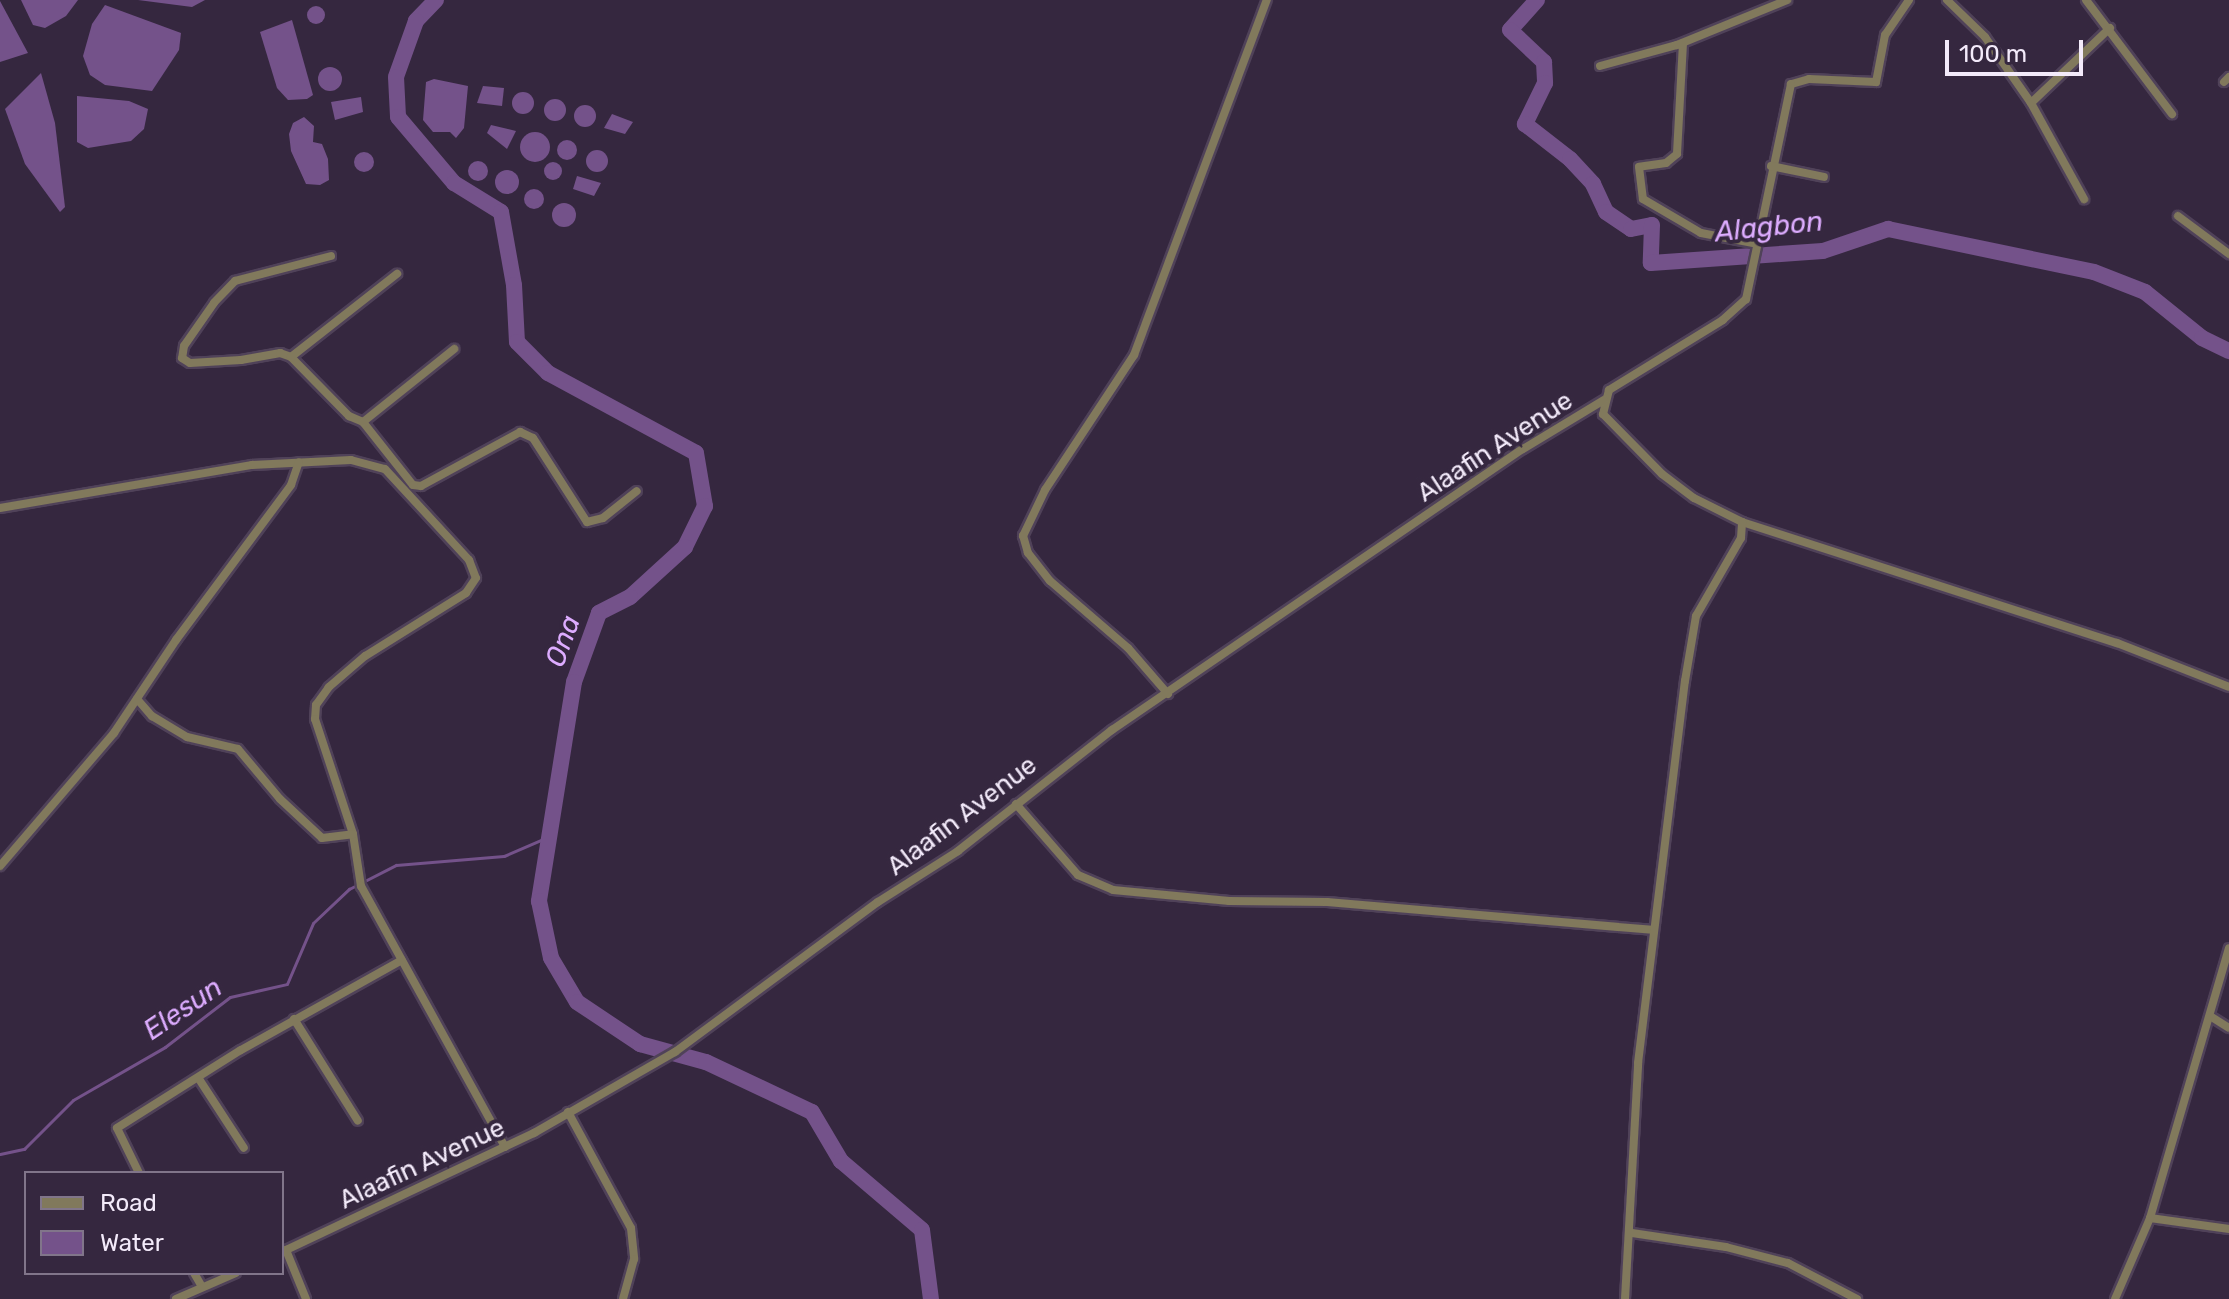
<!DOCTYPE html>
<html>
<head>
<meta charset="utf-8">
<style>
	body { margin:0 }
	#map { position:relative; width:2229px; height:1299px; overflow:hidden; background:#35273f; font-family:Rubik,sans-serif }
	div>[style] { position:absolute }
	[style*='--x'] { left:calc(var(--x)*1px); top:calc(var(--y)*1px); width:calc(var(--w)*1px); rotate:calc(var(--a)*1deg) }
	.water>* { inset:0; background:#74528a }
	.round { border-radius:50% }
	.stream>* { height:3px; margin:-1.5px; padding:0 1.5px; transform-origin:1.5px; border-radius:1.5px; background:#74528a }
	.river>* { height:16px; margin:-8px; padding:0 8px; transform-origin:8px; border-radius:8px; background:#74528a }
	.roads { filter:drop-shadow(2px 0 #504259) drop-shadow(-2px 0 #504259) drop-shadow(0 2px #504259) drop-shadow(0 -2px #504259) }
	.minor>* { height:8px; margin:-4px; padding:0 4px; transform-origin:4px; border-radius:4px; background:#81795c }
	span { translate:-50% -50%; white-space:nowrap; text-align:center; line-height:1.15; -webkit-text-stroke:8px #35273f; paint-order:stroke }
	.street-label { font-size:26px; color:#f3eafa }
	.water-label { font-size:28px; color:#ddacff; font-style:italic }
	.legend { position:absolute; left:24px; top:1171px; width:260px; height:104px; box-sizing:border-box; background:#35273f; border:2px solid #81758a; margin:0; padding:10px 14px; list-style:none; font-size:24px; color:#f3eafa }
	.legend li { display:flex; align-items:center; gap:16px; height:40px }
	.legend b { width:40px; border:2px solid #81758a }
	.scale { position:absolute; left:1945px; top:40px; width:138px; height:36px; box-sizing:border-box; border:4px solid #f3eafa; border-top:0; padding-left:10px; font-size:24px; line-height:28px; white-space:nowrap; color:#f3eafa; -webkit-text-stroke:6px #35273f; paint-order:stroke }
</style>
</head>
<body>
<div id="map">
	<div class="water">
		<i style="clip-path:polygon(21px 0,78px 0,66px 16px,45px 28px,33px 25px)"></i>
		<i style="clip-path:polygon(138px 0,205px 0,192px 7px)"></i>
		<i style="clip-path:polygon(0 1px,28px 53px,0 62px)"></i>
		<i style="clip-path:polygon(105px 5px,181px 33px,179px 50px,152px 91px,105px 85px,90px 75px,83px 56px,92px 24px)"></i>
		<i class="round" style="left:307px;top:6px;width:18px;height:18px"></i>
		<i style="clip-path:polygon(292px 20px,313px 95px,307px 99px,288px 100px,277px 88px,260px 32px)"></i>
		<i class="round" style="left:318px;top:67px;width:24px;height:24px"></i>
		<i style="clip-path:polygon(41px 73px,55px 123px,65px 207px,60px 212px,25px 164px,5px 109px)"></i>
		<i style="clip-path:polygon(434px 79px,468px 86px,464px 128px,456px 138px,450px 132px,433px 132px,423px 120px,426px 82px)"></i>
		<i style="clip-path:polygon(483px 86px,504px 88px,502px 106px,477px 103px)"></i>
		<i class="round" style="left:512px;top:92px;width:22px;height:22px"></i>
		<i style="clip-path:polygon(77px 96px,129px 101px,148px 109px,144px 129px,131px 141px,88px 148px,77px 142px)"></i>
		<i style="clip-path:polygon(361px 97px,363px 112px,335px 120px,331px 102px)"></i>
		<i class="round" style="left:544px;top:99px;width:22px;height:22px"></i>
		<i class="round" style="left:574px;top:105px;width:22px;height:22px"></i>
		<i style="clip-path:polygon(612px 114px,633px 122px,625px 134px,604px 128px)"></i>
		<i style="clip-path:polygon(304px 117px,314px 126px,313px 142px,322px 144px,328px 159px,329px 180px,320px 185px,306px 184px,291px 151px,289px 134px,293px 123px)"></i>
		<i style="clip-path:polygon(491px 125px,516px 131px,507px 149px,487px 133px)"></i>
		<i class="round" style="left:520px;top:132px;width:30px;height:30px"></i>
		<i class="round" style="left:557px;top:140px;width:20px;height:20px"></i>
		<i class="round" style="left:586px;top:150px;width:22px;height:22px"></i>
		<i class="round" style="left:354px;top:152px;width:20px;height:20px"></i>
		<i class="round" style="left:468px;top:161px;width:20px;height:20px"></i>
		<i class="round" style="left:544px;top:162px;width:18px;height:18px"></i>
		<i class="round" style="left:495px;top:170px;width:24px;height:24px"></i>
		<i style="clip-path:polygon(577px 176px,601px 183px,594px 196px,573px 189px)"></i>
		<i class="round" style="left:524px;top:189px;width:20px;height:20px"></i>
		<i class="round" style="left:552px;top:203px;width:24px;height:24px"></i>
	</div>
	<div class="stream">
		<i style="--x:0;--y:1154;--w:25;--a:-12"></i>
		<i style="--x:24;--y:1149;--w:69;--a:-45"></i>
		<i style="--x:73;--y:1100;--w:106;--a:-29.9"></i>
		<i style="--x:165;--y:1047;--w:82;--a:-37.6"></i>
		<i style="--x:230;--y:997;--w:58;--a:-12.8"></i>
		<i style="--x:287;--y:984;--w:66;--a:-66.9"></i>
		<i style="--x:313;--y:923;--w:50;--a:-43.4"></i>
		<i style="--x:349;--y:889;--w:53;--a:-27.1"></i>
		<i style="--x:396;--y:865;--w:108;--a:-4.8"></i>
		<i style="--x:504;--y:856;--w:48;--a:-23.4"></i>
	</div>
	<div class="river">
		<i style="--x:436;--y:0;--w:29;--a:134"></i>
		<i style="--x:416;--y:21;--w:59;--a:109.7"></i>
		<i style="--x:396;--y:77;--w:40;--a:87.1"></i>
		<i style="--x:398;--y:117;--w:87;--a:49.7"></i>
		<i style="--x:454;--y:183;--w:55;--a:31.7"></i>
		<i style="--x:501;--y:212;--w:74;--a:79.9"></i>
		<i style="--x:514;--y:285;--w:57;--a:87"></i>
		<i style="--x:517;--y:342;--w:44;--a:45"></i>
		<i style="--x:548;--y:373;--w:168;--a:28.4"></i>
		<i style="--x:696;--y:453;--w:54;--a:80.4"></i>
		<i style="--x:705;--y:506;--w:46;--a:116"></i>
		<i style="--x:685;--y:547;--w:74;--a:137.7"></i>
		<i style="--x:630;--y:597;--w:35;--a:153"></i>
		<i style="--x:599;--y:613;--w:73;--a:109.9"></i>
		<i style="--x:574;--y:682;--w:222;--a:99.1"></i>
		<i style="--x:539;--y:901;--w:58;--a:78.1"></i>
		<i style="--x:551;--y:958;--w:51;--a:59.4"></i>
		<i style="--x:577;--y:1002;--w:76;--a:33.7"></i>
		<i style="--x:640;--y:1044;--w:68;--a:15.3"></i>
		<i style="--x:706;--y:1062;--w:117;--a:25.3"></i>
		<i style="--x:812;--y:1112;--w:57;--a:59.4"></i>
		<i style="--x:841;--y:1161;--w:106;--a:40.4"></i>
		<i style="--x:922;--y:1230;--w:70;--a:82.6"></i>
		<i style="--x:1537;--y:0;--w:40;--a:132"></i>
		<i style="--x:1510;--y:30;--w:47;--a:43.3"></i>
		<i style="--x:1544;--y:62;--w:21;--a:87"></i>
		<i style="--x:1545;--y:83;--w:46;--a:116"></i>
		<i style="--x:1525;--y:124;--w:57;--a:37.9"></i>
		<i style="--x:1570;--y:159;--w:34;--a:47"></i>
		<i style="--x:1593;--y:184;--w:31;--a:65"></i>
		<i style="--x:1606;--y:212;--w:30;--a:34"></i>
		<i style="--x:1631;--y:229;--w:21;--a:-11"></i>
		<i style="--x:1652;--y:225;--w:38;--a:92"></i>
		<i style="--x:1651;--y:263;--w:172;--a:-4"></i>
		<i style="--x:1823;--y:251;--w:69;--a:-18.7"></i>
		<i style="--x:1888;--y:229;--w:210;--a:11.8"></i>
		<i style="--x:2094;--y:272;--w:55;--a:21.4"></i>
		<i style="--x:2145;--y:292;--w:73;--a:38.9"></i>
		<i style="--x:2202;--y:338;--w:30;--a:26"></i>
	</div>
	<div class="roads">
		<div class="minor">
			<i style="--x:1909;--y:0;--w:42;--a:124.4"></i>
			<i style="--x:1885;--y:35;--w:48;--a:100.8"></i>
			<i style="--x:1876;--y:82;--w:67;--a:-177.4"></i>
			<i style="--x:1809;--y:79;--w:19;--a:164"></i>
			<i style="--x:1791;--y:84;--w:220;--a:101.8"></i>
			<i style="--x:1746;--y:299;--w:31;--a:138"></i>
			<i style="--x:1723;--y:320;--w:134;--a:148.4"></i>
			<i style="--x:1609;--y:390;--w:25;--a:104"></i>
			<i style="--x:1603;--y:414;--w:84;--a:45.5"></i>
			<i style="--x:1662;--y:474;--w:40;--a:37"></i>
			<i style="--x:1694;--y:498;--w:54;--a:26.6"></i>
			<i style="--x:1742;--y:522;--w:394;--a:17.9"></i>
			<i style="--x:2117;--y:643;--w:120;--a:21.4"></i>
			<i style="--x:1947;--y:0;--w:53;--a:44.2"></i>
			<i style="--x:1985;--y:37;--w:80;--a:55.1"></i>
			<i style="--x:2031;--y:103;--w:110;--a:61.1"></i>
			<i style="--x:2086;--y:0;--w:143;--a:53"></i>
			<i style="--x:1683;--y:43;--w:111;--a:93.1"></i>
			<i style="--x:1677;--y:154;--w:14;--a:141"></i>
			<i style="--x:1666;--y:163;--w:27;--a:172"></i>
			<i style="--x:1639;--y:167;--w:32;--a:83"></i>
			<i style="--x:1643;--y:199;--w:67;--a:30.4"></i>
			<i style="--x:1701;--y:233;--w:53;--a:10.9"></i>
			<i style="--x:1600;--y:66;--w:80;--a:-15.3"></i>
			<i style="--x:1677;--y:45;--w:119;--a:-22.2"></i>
			<i style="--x:2224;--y:82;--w:7;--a:-45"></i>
			<i style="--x:2031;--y:103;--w:109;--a:-43.5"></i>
			<i style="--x:1771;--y:166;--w:54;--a:11.7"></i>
			<i style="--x:2178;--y:216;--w:64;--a:36.7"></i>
			<i style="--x:331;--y:256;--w:99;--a:165.4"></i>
			<i style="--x:235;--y:281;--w:30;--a:134"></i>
			<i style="--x:214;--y:303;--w:52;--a:124.9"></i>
			<i style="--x:184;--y:346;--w:12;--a:99"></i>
			<i style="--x:182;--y:358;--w:9;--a:32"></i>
			<i style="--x:190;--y:363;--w:51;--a:-3.4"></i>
			<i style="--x:241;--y:360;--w:40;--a:-10"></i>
			<i style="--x:280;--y:353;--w:12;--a:20"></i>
			<i style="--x:291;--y:357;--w:83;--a:45.5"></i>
			<i style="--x:349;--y:416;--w:15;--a:23"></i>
			<i style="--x:363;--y:422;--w:80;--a:51.6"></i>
			<i style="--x:413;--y:485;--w:8;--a:7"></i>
			<i style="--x:421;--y:486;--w:113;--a:-28.6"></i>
			<i style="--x:520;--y:432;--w:14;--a:25"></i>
			<i style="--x:533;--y:438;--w:100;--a:57.3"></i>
			<i style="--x:587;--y:522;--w:16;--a:-14"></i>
			<i style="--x:603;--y:518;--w:43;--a:-38.5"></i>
			<i style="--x:291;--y:357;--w:135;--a:-38.1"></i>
			<i style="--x:363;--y:422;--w:117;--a:-38.7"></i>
			<i style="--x:0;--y:508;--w:256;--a:-9.7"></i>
			<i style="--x:252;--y:465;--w:99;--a:-2.9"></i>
			<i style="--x:351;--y:460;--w:35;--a:15"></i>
			<i style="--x:385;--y:469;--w:124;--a:47.3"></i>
			<i style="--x:469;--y:560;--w:19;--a:69"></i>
			<i style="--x:476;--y:578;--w:18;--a:124"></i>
			<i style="--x:466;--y:593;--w:119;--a:148"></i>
			<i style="--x:365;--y:656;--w:48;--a:139.3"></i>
			<i style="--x:329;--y:687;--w:22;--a:126"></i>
			<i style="--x:316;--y:705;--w:14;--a:94"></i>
			<i style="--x:315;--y:719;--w:121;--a:71.7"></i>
			<i style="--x:353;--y:834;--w:53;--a:81.3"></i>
			<i style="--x:361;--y:886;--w:298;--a:61.1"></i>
			<i style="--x:1168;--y:694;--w:61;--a:-131"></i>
			<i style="--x:1128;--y:648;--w:103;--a:-139.3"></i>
			<i style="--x:1050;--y:581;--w:36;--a:-128"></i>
			<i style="--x:1028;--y:553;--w:18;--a:-106"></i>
			<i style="--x:1023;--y:536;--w:51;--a:-64.4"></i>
			<i style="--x:1045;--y:490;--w:162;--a:-56.6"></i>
			<i style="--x:1134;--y:355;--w:379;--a:-69.5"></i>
			<i style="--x:137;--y:699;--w:23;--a:49"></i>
			<i style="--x:152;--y:716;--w:41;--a:31"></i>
			<i style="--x:187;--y:737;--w:52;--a:13.2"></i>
			<i style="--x:238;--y:749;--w:65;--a:50"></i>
			<i style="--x:280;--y:799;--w:57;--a:42.9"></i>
			<i style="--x:322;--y:838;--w:31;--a:-7"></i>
			<i style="--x:1016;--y:804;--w:94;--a:48.9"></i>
			<i style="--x:1078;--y:875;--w:38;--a:23"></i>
			<i style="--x:1113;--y:890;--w:117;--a:5.4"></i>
			<i style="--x:1229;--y:901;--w:98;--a:0.6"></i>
			<i style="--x:1327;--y:902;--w:326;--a:4.9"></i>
			<i style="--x:0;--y:866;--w:175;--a:-49.4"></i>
			<i style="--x:114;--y:733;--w:112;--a:-56.3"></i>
			<i style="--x:176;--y:640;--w:193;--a:-53.4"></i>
			<i style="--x:291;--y:485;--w:24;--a:-71"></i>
			<i style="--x:2210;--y:1016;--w:22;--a:32"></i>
			<i style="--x:294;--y:1019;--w:120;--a:57.9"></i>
			<i style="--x:199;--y:1079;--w:82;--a:56.9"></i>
			<i style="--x:568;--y:1112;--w:132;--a:61.5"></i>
			<i style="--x:631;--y:1228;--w:31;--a:84"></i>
			<i style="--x:634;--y:1259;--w:41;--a:105.4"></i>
			<i style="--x:139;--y:1173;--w:50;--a:-116.1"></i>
			<i style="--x:117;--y:1128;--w:146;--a:-32.2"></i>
			<i style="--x:241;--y:1050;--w:184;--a:-29.2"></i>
			<i style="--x:2150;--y:1218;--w:80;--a:7.9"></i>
			<i style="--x:1632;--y:1233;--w:95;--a:8.5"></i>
			<i style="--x:1726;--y:1247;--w:64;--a:14.5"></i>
			<i style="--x:1788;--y:1263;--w:78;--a:27.6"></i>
			<i style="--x:286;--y:1250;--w:53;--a:67.8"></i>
			<i style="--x:282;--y:1252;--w:279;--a:-25.3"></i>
			<i style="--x:534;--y:1133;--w:163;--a:-29.9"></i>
			<i style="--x:675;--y:1052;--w:252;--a:-36.5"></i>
			<i style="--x:878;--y:902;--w:95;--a:-32.5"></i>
			<i style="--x:958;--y:851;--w:196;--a:-38.2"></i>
			<i style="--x:1112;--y:730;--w:498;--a:-34.4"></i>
			<i style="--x:1523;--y:449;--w:95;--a:-31.2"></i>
			<i style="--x:194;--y:1273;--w:16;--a:60"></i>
			<i style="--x:176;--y:1299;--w:65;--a:-23.4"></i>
			<i style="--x:1625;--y:1299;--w:236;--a:-86.8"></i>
			<i style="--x:1638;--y:1063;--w:385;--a:-83"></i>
			<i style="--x:1685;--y:681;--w:66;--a:-80.4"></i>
			<i style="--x:1696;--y:616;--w:90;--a:-60"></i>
			<i style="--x:1741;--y:538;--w:16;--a:-86"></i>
			<i style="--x:2115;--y:1299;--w:88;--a:-66.6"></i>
			<i style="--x:2150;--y:1218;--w:281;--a:-73.7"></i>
		</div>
	</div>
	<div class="street-label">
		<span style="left:1495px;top:447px;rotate:-33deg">Alaafin Avenue</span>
		<span style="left:962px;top:816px;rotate:-37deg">Alaafin Avenue</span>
		<span style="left:422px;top:1164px;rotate:-25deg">Alaafin Avenue</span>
	</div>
	<div class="water-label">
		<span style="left:1769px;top:227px;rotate:-6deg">Alagbon</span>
		<span style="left:563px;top:641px;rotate:-70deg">Ona</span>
		<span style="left:183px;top:1009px;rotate:-34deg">Elesun</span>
	</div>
	<ul class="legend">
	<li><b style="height:10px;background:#81795c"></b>Road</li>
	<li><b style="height:22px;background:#74528a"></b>Water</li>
	</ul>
	<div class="scale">100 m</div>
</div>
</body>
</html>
